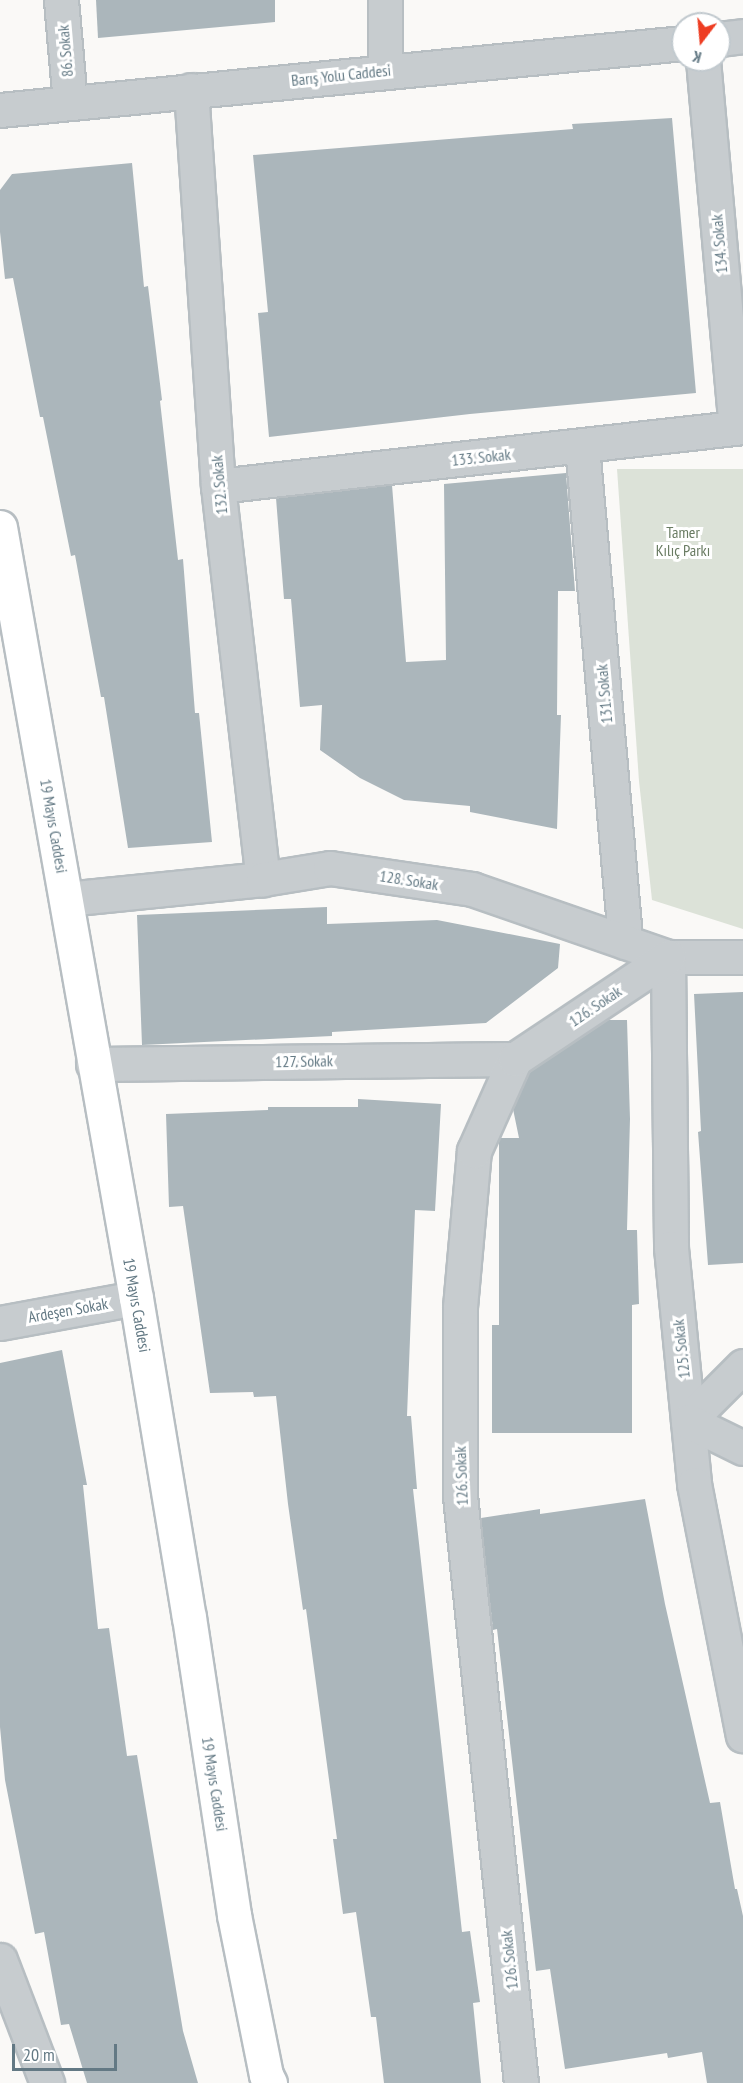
<!DOCTYPE html>
<html>
<head>
<meta charset="utf-8">
<style>
	body { margin:0 }
	#map { position:relative; width:743px; height:2083px; overflow:hidden; background:#faf9f7; font-family:"PT Sans Narrow",sans-serif }
	div>[style] { position:absolute }
	[style*='--x'] { left:calc(var(--x)*1px); top:calc(var(--y)*1px); width:calc(var(--w)*1px); rotate:calc(var(--a)*1deg) }
	.green>* { inset:0; background:#dce2d8 }
	.building>* { inset:0; background:#abb6bb }
	.roads { filter:drop-shadow(2px 0 #b7bec2) drop-shadow(-2px 0 #b7bec2) drop-shadow(0 2px #b7bec2) drop-shadow(0 -2px #b7bec2) }
	.minor>* { height:33px; margin:-16.5px; padding:0 16.5px; transform-origin:16.5px; border-radius:16.5px; background:#c7cccf }
	.tertiary>* { height:33px; margin:-16.5px; padding:0 16.5px; transform-origin:16.5px; border-radius:16.5px; background:#c7cccf }
	.secondary>* { height:33px; margin:-16.5px; padding:0 16.5px; transform-origin:16.5px; border-radius:16.5px; background:#fff }
	span { translate:-50% -50%; white-space:nowrap; text-align:center; line-height:1.15; -webkit-text-stroke:6px #fff; paint-order:stroke }
	.street-label { font-size:16px; color:#637984 }
	.park-label { font-size:16px; color:#697b62 }
	.north { position:absolute; left:671px; top:12px; width:60px; height:60px; box-sizing:border-box; background:#fff; border:2px solid #c1c9ce; border-radius:50%; rotate:196deg; font-size:16px; font-weight:700; line-height:24px; text-align:center; color:#637984 }
	.north::after { content:''; display:block; margin:auto; width:21px; height:27px; background:#ee3d22; clip-path:polygon(50% 0,100% 100%,50% 72%,0 100%) }
	.scale { position:absolute; left:12px; top:2044px; width:105px; height:27px; box-sizing:border-box; border:3px solid #637984; border-top:0; padding-left:8px; font-size:18px; line-height:21px; white-space:nowrap; color:#637984; -webkit-text-stroke:4px #fff; paint-order:stroke }
</style>
</head>
<body>
<div id="map">
	<div class="green">
		<i style="clip-path:polygon(617px 469px,743px 469px,743px 929px,652px 900px,639px 781px)"></i>
	</div>
	<div class="building">
		<i style="clip-path:polygon(96px 0,275px 0,275px 22px,98px 38px)"></i>
		<i style="clip-path:polygon(672px 118px,696px 393px,470px 414px,269px 437px,258px 313px,268px 312px,253px 155px,573px 129px,572px 124px)"></i>
		<i style="clip-path:polygon(132px 163px,144px 287px,148px 286px,162px 400px,160px 401px,178px 560px,183px 559px,195px 713px,199px 713px,212px 842px,128px 848px,104px 697px,101px 697px,75px 555px,71px 556px,43px 417px,40px 417px,13px 278px,5px 279px,0 232px,0 190px,12px 174px)"></i>
		<i style="clip-path:polygon(566px 473px,575px 591px,558px 591px,557px 715px,561px 715px,557px 829px,470px 812px,470px 806px,404px 800px,360px 778px,320px 750px,322px 705px,300px 707px,291px 599px,284px 599px,276px 498px,392px 485px,406px 662px,446px 660px,444px 484px)"></i>
		<i style="clip-path:polygon(327px 907px,327px 924px,437px 920px,560px 944px,558px 968px,486px 1023px,332px 1032px,332px 1036px,142px 1045px,137px 915px)"></i>
		<i style="clip-path:polygon(743px 992px,743px 1263px,708px 1265px,698px 1132px,701px 1131px,694px 994px)"></i>
		<i style="clip-path:polygon(607px 1020px,627px 1020px,630px 1119px,627px 1230px,637px 1230px,639px 1304px,632px 1305px,632px 1433px,492px 1433px,492px 1325px,499px 1325px,499px 1142px,500px 1138px,519px 1138px,513px 1109px,530px 1072px)"></i>
		<i style="clip-path:polygon(358px 1099px,441px 1104px,435px 1211px,415px 1210px,407px 1416px,411px 1416px,417px 1489px,413px 1489px,462px 1932px,470px 1931px,480px 2002px,473px 2003px,481px 2083px,384px 2083px,376px 2017px,371px 2017px,356px 1912px,343px 1914px,333px 1839px,337px 1839px,306px 1609px,303px 1610px,288px 1504px,276px 1396px,254px 1397px,253px 1392px,210px 1393px,183px 1206px,169px 1207px,166px 1114px,268px 1110px,268px 1107px,358px 1107px)"></i>
		<i style="clip-path:polygon(62px 1350px,87px 1485px,83px 1485px,98px 1629px,109px 1628px,127px 1756px,137px 1755px,183px 2031px,198px 2083px,87px 2083px,69px 2024px,61px 2025px,44px 1932px,35px 1934px,5px 1780px,0 1727px,0 1363px)"></i>
		<i style="clip-path:polygon(645px 1499px,665px 1604px,710px 1803px,720px 1802px,735px 1889px,737px 1889px,743px 1916px,743px 2083px,707px 2083px,702px 2052px,668px 2058px,667px 2053px,565px 2069px,550px 1969px,536px 1971px,497px 1629px,493px 1630px,481px 1518px,540px 1509px,540px 1514px)"></i>
	</div>
	<div class="roads">
		<div class="minor">
			<i style="--x:61;--y:0;--w:103;--a:85"></i>
			<i style="--x:703;--y:60;--w:369;--a:84.9"></i>
			<i style="--x:385;--y:71;--w:71;--a:-90"></i>
			<i style="--x:191;--y:90;--w:397;--a:86.1"></i>
			<i style="--x:218;--y:486;--w:396;--a:83.5"></i>
			<i style="--x:582;--y:446;--w:498;--a:85"></i>
			<i style="--x:218;--y:486;--w:528;--a:-6.41"></i>
			<i style="--x:66;--y:899;--w:198;--a:-5.8"></i>
			<i style="--x:263;--y:879;--w:68;--a:-9.3"></i>
			<i style="--x:330;--y:868;--w:144;--a:8.4"></i>
			<i style="--x:472;--y:889;--w:207;--a:19.1"></i>
			<i style="--x:668;--y:957;--w:75;--a:0"></i>
			<i style="--x:668;--y:957;--w:291;--a:89.4"></i>
			<i style="--x:671;--y:1248;--w:237;--a:84.4"></i>
			<i style="--x:694;--y:1484;--w:256;--a:79"></i>
			<i style="--x:93;--y:1064;--w:422;--a:-0.7"></i>
			<i style="--x:0;--y:1323;--w:138;--a:-10.4"></i>
			<i style="--x:743;--y:1366;--w:78;--a:135"></i>
			<i style="--x:688;--y:1421;--w:61;--a:26.1"></i>
			<i style="--x:0;--y:1960;--w:132;--a:69.1"></i>
			<i style="--x:521;--y:2083;--w:590;--a:-95.93"></i>
			<i style="--x:460;--y:1496;--w:189;--a:-90"></i>
			<i style="--x:460;--y:1307;--w:157;--a:-84.9"></i>
			<i style="--x:474;--y:1151;--w:101;--a:-66"></i>
			<i style="--x:515;--y:1059;--w:184;--a:-33.7"></i>
		</div>
		<div class="tertiary">
			<i style="--x:719;--y:39;--w:24;--a:-7"></i>
			<i style="--x:0;--y:110;--w:686;--a:-5.6"></i>
		</div>
		<div class="secondary">
			<i style="--x:0;--y:527;--w:783;--a:80"></i>
			<i style="--x:136;--y:1298;--w:323;--a:80.6"></i>
			<i style="--x:189;--y:1617;--w:301;--a:81.4"></i>
			<i style="--x:234;--y:1915;--w:163;--a:78.7"></i>
			<i style="--x:266;--y:2075;--w:9;--a:63"></i>
		</div>
	</div>
	<div class="street-label">
		<span style="left:65px;top:51px;rotate:-95deg">86. Sokak</span>
		<span style="left:341px;top:75px;rotate:-6deg">Barış Yolu Caddesi</span>
		<span style="left:719px;top:244px;rotate:-95deg">134. Sokak</span>
		<span style="left:481px;top:457px;rotate:-6deg">133. Sokak</span>
		<span style="left:219px;top:485px;rotate:-95deg">132. Sokak</span>
		<span style="left:604px;top:694px;rotate:-95deg">131. Sokak</span>
		<span style="left:54px;top:826px;rotate:80deg">19 Mayıs Caddesi</span>
		<span style="left:409px;top:880px;rotate:9deg">128. Sokak</span>
		<span style="left:595px;top:1006px;rotate:-34deg">126. Sokak</span>
		<span style="left:304px;top:1061px;rotate:-1deg">127. Sokak</span>
		<span style="left:137px;top:1305px;rotate:80deg">19 Mayıs Caddesi</span>
		<span style="left:68px;top:1310px;rotate:-10deg">Ardeşen Sokak</span>
		<span style="left:681px;top:1349px;rotate:-96deg">125. Sokak</span>
		<span style="left:461px;top:1476px;rotate:-92deg">126. Sokak</span>
		<span style="left:215px;top:1784px;rotate:81deg">19 Mayıs Caddesi</span>
		<span style="left:509px;top:1960px;rotate:-96deg">126. Sokak</span>
	</div>
	<div class="park-label">
		<span style="left:683px;top:541px">Tamer<br>Kılıç Parkı</span>
	</div>
	<div class="north">K</div>
	<div class="scale">20 m</div>
</div>
</body>
</html>
